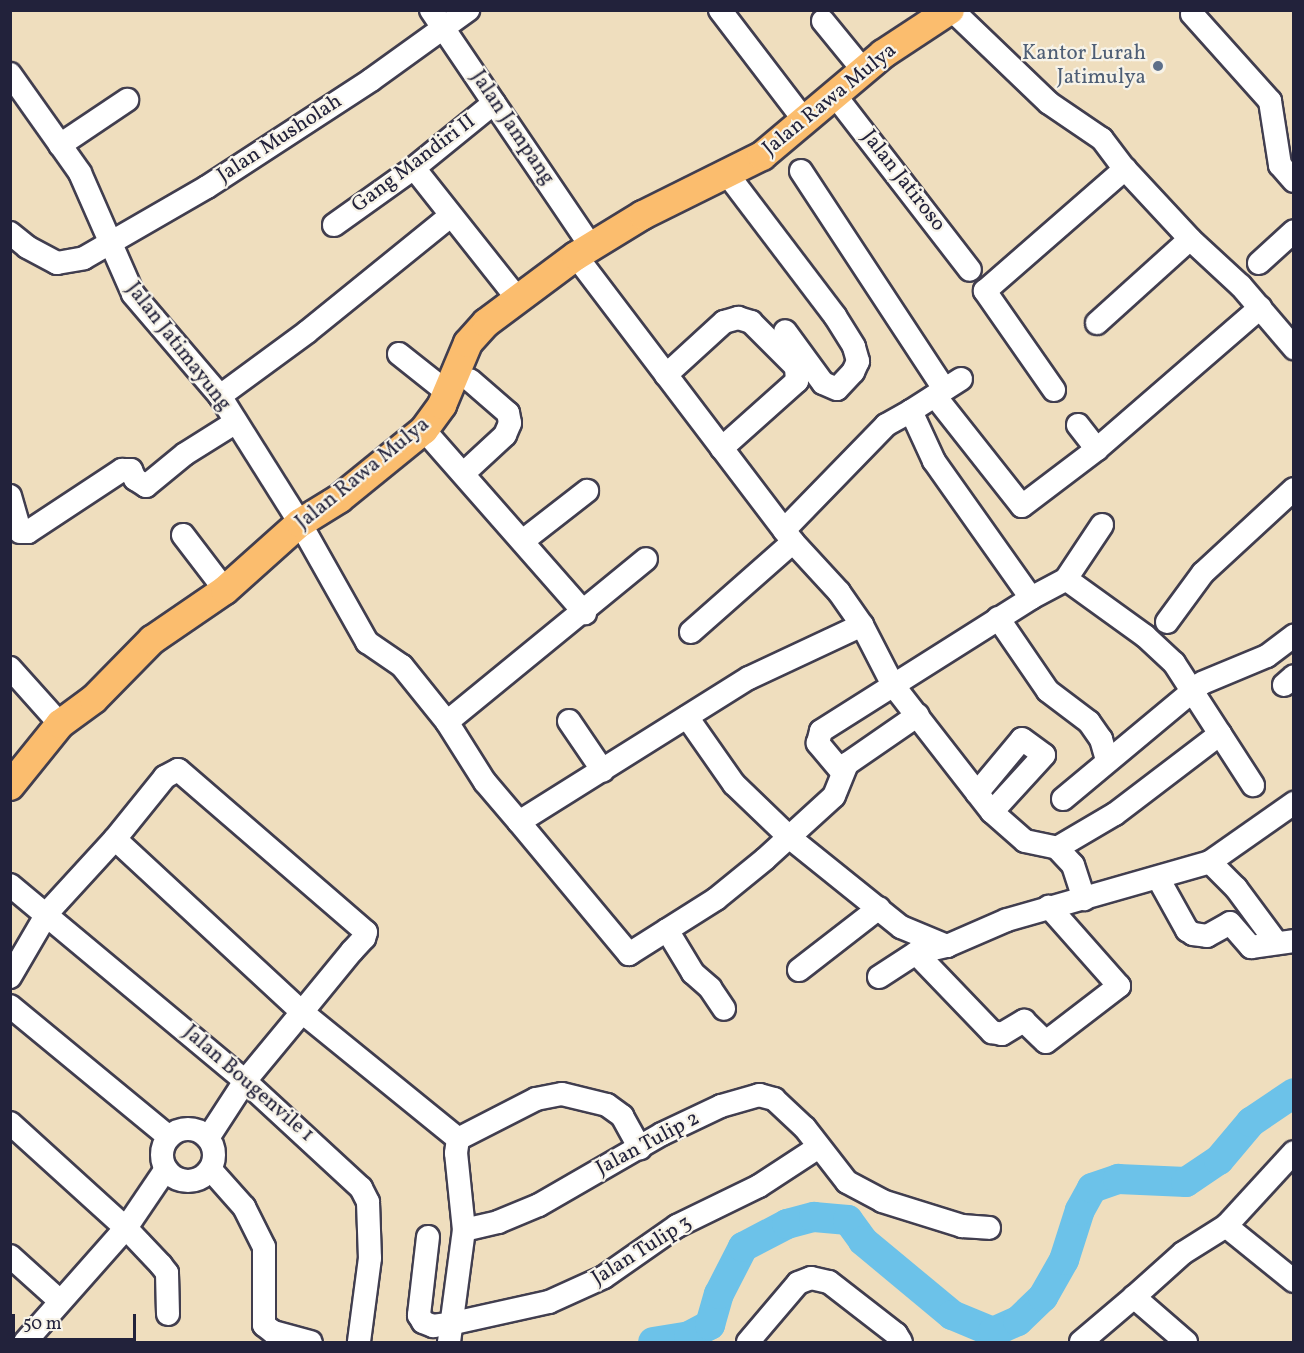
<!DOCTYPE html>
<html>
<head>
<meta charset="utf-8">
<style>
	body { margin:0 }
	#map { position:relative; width:1304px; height:1353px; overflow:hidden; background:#efdebe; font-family:Vollkorn,serif }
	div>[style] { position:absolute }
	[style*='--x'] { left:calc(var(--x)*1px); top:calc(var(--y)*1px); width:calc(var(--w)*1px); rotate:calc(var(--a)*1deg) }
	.river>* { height:30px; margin:-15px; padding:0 15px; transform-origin:15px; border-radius:15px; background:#6cc2e9 }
	.roads { filter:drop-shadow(2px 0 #413e4f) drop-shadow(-2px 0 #413e4f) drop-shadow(0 2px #413e4f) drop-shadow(0 -2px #413e4f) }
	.minor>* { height:22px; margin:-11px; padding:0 11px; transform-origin:11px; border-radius:11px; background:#fff }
	.minor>.ring { margin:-11px; padding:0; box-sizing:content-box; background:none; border:22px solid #fff; border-radius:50% }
	.major>* { height:28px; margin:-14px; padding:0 14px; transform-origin:14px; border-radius:14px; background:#fbbd6e }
	.dots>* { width:16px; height:16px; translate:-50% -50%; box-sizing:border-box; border:3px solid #f7f3e8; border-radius:50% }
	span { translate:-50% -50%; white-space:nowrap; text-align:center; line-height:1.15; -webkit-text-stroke:4.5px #f7f3e8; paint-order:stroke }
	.service-label { font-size:21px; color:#4e5e75 }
	.right { translate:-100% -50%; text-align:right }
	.street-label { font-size:21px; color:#22223b }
	.frame { position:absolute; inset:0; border:12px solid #22223b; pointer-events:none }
	.scale { position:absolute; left:12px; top:1314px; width:124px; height:27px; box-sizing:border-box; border:3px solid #22223b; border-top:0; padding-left:8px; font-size:18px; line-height:21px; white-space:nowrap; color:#22223b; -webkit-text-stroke:4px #f7f3e8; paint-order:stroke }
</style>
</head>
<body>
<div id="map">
	<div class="river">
		<i style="--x:653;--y:1342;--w:36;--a:-9"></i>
		<i style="--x:689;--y:1336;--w:24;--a:-28"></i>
		<i style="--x:710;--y:1325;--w:32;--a:-74"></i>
		<i style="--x:719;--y:1294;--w:53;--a:-62.9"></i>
		<i style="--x:743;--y:1247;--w:50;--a:-27.6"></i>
		<i style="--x:787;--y:1224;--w:28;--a:-15"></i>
		<i style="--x:814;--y:1217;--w:34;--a:5"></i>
		<i style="--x:848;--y:1220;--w:26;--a:54"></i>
		<i style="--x:863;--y:1241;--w:116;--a:39.7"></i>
		<i style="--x:952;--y:1315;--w:44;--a:22.5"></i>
		<i style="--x:993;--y:1332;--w:27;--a:-24"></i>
		<i style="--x:1018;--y:1321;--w:35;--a:-44"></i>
		<i style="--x:1043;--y:1297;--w:43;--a:-60.4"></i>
		<i style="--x:1064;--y:1260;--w:52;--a:-72.3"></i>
		<i style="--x:1080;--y:1210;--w:25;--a:-61"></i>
		<i style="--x:1092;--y:1188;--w:28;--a:-19"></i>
		<i style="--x:1118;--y:1179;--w:68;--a:2.5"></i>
		<i style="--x:1186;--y:1182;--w:40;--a:-34"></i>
		<i style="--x:1219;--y:1160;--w:50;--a:-49.9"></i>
		<i style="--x:1251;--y:1122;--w:52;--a:-34"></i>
	</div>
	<div class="roads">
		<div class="minor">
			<i style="--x:431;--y:10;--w:285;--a:55.9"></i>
			<i style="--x:720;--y:10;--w:140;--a:52.6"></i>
			<i style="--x:952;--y:10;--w:134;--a:43.8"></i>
			<i style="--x:1049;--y:103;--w:64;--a:34.2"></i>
			<i style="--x:1102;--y:139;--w:38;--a:53"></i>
			<i style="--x:1125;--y:169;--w:96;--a:47.1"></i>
			<i style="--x:1190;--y:239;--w:69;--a:42.7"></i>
			<i style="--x:1241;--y:286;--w:82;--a:49.5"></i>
			<i style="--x:1192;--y:14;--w:117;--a:48.1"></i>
			<i style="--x:1270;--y:101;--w:65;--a:81.1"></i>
			<i style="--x:1280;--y:165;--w:21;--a:49"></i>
			<i style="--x:823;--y:21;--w:63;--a:50.8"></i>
			<i style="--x:10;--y:74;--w:121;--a:54.7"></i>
			<i style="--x:80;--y:173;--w:132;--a:66.3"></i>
			<i style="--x:133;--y:294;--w:134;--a:49.5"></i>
			<i style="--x:220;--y:396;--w:150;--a:57.8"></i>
			<i style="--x:300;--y:523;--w:137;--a:60.6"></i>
			<i style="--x:367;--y:642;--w:42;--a:34.4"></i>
			<i style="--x:402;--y:666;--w:72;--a:51.2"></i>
			<i style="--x:447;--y:722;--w:71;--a:57.7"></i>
			<i style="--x:485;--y:782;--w:52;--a:49.6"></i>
			<i style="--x:519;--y:822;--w:271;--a:-32.1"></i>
			<i style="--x:749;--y:678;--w:125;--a:-25.1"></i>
			<i style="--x:862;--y:625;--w:40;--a:-124.9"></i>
			<i style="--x:839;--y:592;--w:68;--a:-132.6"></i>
			<i style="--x:834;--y:94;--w:222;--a:52.3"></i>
			<i style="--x:60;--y:145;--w:81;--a:-33.9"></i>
			<i style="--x:414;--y:168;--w:166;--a:51.6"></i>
			<i style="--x:801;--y:171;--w:261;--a:56.7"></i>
			<i style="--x:728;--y:175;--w:177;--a:52.8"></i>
			<i style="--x:835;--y:316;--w:36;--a:58"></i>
			<i style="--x:854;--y:347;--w:15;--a:74"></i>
			<i style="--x:858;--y:361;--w:12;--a:114"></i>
			<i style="--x:853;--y:372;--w:23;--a:133"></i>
			<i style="--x:837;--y:389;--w:15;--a:-157"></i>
			<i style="--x:823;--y:383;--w:64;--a:-126.2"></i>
			<i style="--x:334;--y:225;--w:98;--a:-35.5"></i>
			<i style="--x:414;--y:168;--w:103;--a:-39.1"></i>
			<i style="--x:10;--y:233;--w:22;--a:39"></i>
			<i style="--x:27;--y:247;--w:34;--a:28"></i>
			<i style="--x:57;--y:263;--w:27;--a:-10"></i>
			<i style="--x:84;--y:258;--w:142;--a:-30"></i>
			<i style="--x:207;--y:187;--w:196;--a:-33.1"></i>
			<i style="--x:371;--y:80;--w:120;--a:-35.8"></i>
			<i style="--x:576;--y:256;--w:359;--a:52.8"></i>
			<i style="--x:793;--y:542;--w:136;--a:138.6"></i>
			<i style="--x:1259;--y:263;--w:47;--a:-42.4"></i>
			<i style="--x:1097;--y:323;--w:125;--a:-42.1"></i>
			<i style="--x:399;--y:354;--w:63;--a:38.5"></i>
			<i style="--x:666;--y:375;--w:79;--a:-42.4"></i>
			<i style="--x:724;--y:322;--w:15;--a:-16"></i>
			<i style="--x:738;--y:318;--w:14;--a:17"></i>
			<i style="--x:751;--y:322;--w:64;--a:45"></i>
			<i style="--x:796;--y:367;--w:14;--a:86"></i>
			<i style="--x:797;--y:381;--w:101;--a:138.2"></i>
			<i style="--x:961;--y:379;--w:59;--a:147.4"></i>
			<i style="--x:911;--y:411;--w:55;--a:65.3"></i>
			<i style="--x:934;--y:461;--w:168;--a:54.7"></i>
			<i style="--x:1054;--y:390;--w:121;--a:-124.9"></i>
			<i style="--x:985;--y:291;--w:186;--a:-41.1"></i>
			<i style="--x:220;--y:396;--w:108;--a:-36.3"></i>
			<i style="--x:307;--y:332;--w:183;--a:-39"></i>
			<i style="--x:935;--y:396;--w:140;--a:51.7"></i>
			<i style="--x:1022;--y:506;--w:94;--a:-37.2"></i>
			<i style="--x:1097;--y:449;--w:216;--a:-40.9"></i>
			<i style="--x:1078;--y:425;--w:31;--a:52"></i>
			<i style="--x:424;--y:430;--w:244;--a:48.7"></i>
			<i style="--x:464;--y:473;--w:56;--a:-42.8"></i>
			<i style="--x:505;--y:435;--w:13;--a:-67"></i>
			<i style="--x:510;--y:423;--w:10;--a:-101"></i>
			<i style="--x:508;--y:413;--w:50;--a:-139"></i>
			<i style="--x:10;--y:496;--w:37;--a:74"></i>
			<i style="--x:20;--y:532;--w:8;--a:0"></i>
			<i style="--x:28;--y:532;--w:113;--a:-33.4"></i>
			<i style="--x:122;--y:470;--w:9;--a:0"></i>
			<i style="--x:131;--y:470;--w:10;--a:66"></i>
			<i style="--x:135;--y:479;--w:13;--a:32"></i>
			<i style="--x:146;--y:486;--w:50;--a:-39.4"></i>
			<i style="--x:185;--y:454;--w:60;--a:-32.1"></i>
			<i style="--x:784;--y:530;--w:146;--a:-45.8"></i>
			<i style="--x:886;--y:425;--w:29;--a:-29"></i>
			<i style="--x:183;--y:535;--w:69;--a:52.6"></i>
			<i style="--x:524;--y:540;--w:80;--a:-37.9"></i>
			<i style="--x:998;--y:618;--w:88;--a:55.6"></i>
			<i style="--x:1048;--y:691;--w:51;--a:37.1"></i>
			<i style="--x:1089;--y:722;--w:21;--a:55"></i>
			<i style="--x:1101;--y:739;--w:22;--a:74"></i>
			<i style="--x:1167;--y:622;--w:61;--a:-53.7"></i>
			<i style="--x:1203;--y:573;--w:124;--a:-42.7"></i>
			<i style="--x:862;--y:625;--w:68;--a:62.7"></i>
			<i style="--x:893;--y:685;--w:161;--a:52.1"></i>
			<i style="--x:992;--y:812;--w:44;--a:41.3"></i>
			<i style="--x:1025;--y:841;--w:33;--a:12"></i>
			<i style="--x:1057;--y:848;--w:23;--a:47"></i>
			<i style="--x:1073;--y:865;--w:36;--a:72"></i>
			<i style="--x:10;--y:668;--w:75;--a:48.2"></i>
			<i style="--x:1284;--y:685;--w:13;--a:-42"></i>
			<i style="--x:687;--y:717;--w:82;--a:55"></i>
			<i style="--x:734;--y:784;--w:76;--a:43.9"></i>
			<i style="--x:789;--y:837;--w:144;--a:38.8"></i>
			<i style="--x:901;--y:927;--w:50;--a:22.4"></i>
			<i style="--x:569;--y:721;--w:60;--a:55.8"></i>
			<i style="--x:447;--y:722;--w:257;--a:-39.3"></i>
			<i style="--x:1220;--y:734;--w:61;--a:57.1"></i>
			<i style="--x:842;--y:772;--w:38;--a:-130"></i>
			<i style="--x:818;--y:743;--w:12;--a:-76"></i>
			<i style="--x:821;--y:731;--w:249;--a:-32.3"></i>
			<i style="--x:1031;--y:598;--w:40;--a:-28"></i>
			<i style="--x:1066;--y:579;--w:65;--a:-56.3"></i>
			<i style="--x:977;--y:793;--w:70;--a:-50.2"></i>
			<i style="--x:1022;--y:739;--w:27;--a:36"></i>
			<i style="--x:1044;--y:755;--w:77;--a:132.4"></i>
			<i style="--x:1063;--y:799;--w:181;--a:-39.8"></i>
			<i style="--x:1202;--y:683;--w:70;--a:-22.6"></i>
			<i style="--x:1267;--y:656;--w:34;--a:-37"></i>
			<i style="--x:519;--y:822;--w:172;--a:50.2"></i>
			<i style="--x:629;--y:954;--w:103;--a:-32.3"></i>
			<i style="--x:716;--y:899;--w:63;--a:-39.2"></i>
			<i style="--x:765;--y:859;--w:93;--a:-42.4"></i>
			<i style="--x:834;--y:796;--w:35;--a:-68"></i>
			<i style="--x:847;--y:764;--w:86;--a:-34.6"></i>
			<i style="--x:1057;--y:848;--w:67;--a:-30.4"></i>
			<i style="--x:1115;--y:814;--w:132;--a:-37.3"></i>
			<i style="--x:1220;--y:734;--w:85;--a:-122.9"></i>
			<i style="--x:1174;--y:663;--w:40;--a:-137"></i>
			<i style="--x:1145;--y:636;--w:97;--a:-144.2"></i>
			<i style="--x:1210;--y:862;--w:37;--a:45"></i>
			<i style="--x:1236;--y:888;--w:67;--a:53.5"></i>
			<i style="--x:1158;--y:878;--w:60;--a:60.9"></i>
			<i style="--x:1187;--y:930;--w:7;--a:34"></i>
			<i style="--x:1193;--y:934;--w:14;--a:8"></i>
			<i style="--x:1207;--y:936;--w:26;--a:-29"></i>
			<i style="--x:1230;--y:923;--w:32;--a:49"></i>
			<i style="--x:1251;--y:947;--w:43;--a:-7.9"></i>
			<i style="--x:10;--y:885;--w:306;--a:39.8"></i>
			<i style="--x:245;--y:1081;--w:158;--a:42.7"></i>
			<i style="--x:361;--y:1188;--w:16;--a:63"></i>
			<i style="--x:368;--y:1202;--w:56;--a:88"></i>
			<i style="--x:370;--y:1258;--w:85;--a:97.5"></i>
			<i style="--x:667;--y:930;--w:50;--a:58.8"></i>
			<i style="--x:693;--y:973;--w:23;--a:41"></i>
			<i style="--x:710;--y:988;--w:25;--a:56"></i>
			<i style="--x:916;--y:953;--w:110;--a:46.1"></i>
			<i style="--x:992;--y:1032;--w:10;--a:11"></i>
			<i style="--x:1002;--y:1034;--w:26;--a:-31"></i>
			<i style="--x:1024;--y:1021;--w:30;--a:44"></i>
			<i style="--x:1046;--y:1042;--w:92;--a:-37.5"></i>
			<i style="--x:1119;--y:986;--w:106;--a:-131.5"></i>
			<i style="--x:799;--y:970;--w:101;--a:-37.8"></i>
			<i style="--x:10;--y:977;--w:75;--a:-59.7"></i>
			<i style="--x:48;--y:912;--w:99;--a:-47.5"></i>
			<i style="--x:879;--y:977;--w:44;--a:-33"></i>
			<i style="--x:916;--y:953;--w:32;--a:-13"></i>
			<i style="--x:947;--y:946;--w:65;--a:-23.4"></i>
			<i style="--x:1007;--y:920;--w:211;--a:-15.9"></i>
			<i style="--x:1210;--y:862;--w:103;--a:-35.1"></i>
			<i style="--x:10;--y:1006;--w:206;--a:39.5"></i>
			<i style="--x:10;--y:1123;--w:156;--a:42.2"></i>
			<i style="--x:126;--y:1228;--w:51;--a:46.6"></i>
			<i style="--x:161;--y:1265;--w:10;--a:53"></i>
			<i style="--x:167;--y:1273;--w:41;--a:88.6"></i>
			<i class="ring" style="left:162px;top:1129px;width:30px;height:30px"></i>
			<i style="--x:208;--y:1138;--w:68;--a:-57"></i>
			<i style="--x:245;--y:1081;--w:89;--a:-50.4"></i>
			<i style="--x:302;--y:1012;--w:79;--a:-50.7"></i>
			<i style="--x:352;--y:951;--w:18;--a:-47"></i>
			<i style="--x:364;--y:938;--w:6;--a:-72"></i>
			<i style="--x:366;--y:932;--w:248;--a:-139.2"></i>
			<i style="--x:178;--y:770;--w:15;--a:152"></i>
			<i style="--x:165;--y:777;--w:80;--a:128.9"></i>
			<i style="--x:115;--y:839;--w:255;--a:42.8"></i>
			<i style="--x:302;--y:1012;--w:201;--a:39.1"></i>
			<i style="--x:458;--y:1139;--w:88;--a:-27.1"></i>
			<i style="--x:536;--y:1099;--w:26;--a:-11"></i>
			<i style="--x:562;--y:1094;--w:46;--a:13.7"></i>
			<i style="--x:607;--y:1105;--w:19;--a:36"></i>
			<i style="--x:622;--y:1116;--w:37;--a:61"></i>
			<i style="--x:211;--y:1170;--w:50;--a:48.3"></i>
			<i style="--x:244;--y:1207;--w:45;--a:63.4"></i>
			<i style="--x:264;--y:1247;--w:78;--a:90"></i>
			<i style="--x:264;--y:1325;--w:11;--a:38"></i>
			<i style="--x:273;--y:1332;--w:39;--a:15"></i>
			<i style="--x:1226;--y:1226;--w:87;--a:39"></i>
			<i style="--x:464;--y:1230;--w:35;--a:-13"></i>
			<i style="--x:498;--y:1222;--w:44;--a:-22.5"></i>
			<i style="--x:539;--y:1205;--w:142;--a:-30"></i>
			<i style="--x:662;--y:1134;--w:65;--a:-25.4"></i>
			<i style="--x:721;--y:1106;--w:40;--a:-16"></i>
			<i style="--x:759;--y:1095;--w:16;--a:15"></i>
			<i style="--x:774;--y:1099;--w:42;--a:43.1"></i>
			<i style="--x:805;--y:1128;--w:68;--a:52.1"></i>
			<i style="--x:847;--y:1182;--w:40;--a:28"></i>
			<i style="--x:882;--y:1201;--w:84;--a:17.4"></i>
			<i style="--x:962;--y:1226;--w:27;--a:4"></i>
			<i style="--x:428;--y:1237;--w:79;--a:96.6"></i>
			<i style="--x:419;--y:1315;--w:8;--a:60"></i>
			<i style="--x:423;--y:1322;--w:11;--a:22"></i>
			<i style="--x:433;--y:1326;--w:21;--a:-8"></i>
			<i style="--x:454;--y:1323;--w:97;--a:-12.5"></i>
			<i style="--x:549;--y:1302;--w:60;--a:-24.4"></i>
			<i style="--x:604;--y:1277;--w:89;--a:-34.9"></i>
			<i style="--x:677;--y:1226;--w:91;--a:-26"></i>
			<i style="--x:759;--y:1186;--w:69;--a:-33.2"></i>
			<i style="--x:10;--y:1256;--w:67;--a:42"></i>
			<i style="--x:25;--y:1342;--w:152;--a:-48.5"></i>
			<i style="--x:126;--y:1228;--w:71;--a:-55.9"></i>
			<i style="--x:449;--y:1342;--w:113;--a:-82.4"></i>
			<i style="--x:464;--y:1230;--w:77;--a:-95.9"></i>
			<i style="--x:456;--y:1153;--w:14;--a:-82"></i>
			<i style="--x:748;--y:1342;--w:77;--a:-49.7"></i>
			<i style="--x:798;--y:1283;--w:14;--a:-21"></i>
			<i style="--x:811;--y:1278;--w:18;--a:13"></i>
			<i style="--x:829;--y:1282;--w:85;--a:37.8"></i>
			<i style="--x:896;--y:1334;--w:9;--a:58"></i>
			<i style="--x:1081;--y:1342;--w:70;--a:-40.3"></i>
			<i style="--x:1186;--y:1342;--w:69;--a:-139.1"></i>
			<i style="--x:1134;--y:1297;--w:66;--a:-41.9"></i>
			<i style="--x:1183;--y:1253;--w:51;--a:-32.1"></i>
			<i style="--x:1226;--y:1226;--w:100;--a:-47.4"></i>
		</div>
		<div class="major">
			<i style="--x:10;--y:786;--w:80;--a:-51.1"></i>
			<i style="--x:60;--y:724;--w:42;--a:-36.3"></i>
			<i style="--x:94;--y:699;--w:83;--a:-45.5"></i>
			<i style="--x:152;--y:640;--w:88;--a:-34.4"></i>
			<i style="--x:225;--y:590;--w:101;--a:-41.8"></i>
			<i style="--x:300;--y:523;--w:46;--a:-31.6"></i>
			<i style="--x:339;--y:499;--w:109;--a:-39.1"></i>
			<i style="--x:424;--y:430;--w:31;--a:-54"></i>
			<i style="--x:442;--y:405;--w:67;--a:-67.2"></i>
			<i style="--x:468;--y:343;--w:27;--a:-48"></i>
			<i style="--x:486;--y:323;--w:112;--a:-36.7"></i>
			<i style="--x:576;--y:256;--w:79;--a:-31.5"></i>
			<i style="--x:643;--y:215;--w:133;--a:-26.4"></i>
			<i style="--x:762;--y:156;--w:158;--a:-40.1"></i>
			<i style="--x:883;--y:54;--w:80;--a:-33.3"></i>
		</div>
	</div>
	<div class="dots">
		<i style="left:1158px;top:66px;background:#5c6f8a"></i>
	</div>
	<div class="service-label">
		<span class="right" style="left:1146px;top:66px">Kantor Lurah<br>Jatimulya</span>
	</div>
	<div class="street-label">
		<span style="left:830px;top:100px;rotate:-39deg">Jalan Rawa Mulya</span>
		<span style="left:512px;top:128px;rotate:56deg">Jalan Jampang</span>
		<span style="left:280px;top:139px;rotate:-33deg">Jalan Musholah</span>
		<span style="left:414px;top:164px;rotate:-37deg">Gang Mandiri II</span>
		<span style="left:903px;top:181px;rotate:52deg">Jalan Jatiroso</span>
		<span style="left:178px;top:347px;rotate:52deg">Jalan Jatimayung</span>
		<span style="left:363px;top:474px;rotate:-39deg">Jalan Rawa Mulya</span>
		<span style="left:248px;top:1084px;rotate:41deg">Jalan Bougenvile 1</span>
		<span style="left:648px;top:1144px;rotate:-28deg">Jalan Tulip 2</span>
		<span style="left:642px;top:1251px;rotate:-32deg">Jalan Tulip 3</span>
	</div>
	<div class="frame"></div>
	<div class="scale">50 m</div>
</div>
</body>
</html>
